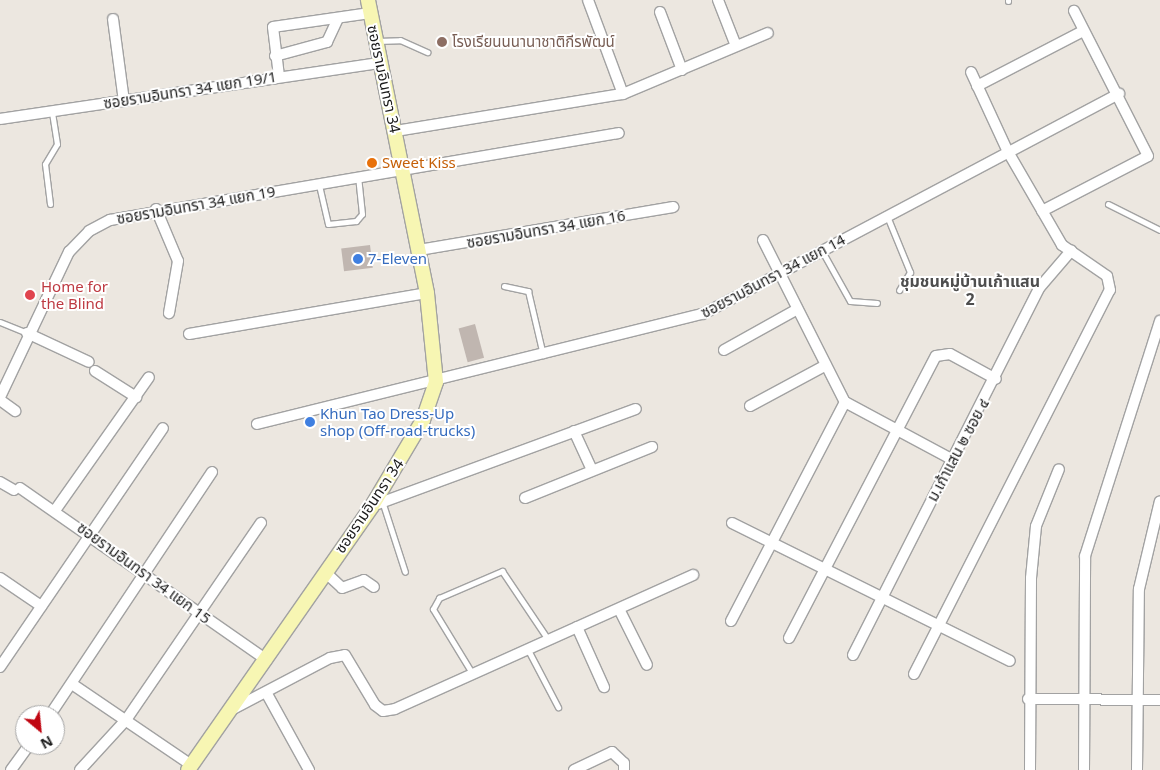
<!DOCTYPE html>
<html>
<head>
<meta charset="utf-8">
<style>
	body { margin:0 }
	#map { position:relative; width:1160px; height:770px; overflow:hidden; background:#ece7e0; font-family:"Noto Sans","Noto Sans Thai",sans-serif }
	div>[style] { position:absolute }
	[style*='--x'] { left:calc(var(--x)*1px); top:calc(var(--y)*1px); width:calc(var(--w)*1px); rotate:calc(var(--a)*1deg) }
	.building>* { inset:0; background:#c0b6b0; transform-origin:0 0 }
	.roads { filter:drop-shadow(1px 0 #a2a2a2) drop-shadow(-1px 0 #a2a2a2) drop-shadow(0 1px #a2a2a2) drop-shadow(0 -1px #a2a2a2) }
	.lane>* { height:5px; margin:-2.5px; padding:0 2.5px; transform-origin:2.5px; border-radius:2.5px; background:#fff }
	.street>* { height:10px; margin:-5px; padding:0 5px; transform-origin:5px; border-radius:5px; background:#fff }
	.secondary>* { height:14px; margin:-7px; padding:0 7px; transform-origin:7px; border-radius:7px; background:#f7f6b3 }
	.dots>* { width:14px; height:14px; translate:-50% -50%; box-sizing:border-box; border:2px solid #fff; border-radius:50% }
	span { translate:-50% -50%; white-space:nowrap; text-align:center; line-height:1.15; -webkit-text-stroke:4px #fff; paint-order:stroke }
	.education-label { font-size:15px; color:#785e54 }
	.left { translate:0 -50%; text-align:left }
	.street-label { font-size:15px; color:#1b1b1b }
	.food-label { font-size:15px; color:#c56008 }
	.shop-label { font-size:15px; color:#366cbe }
	.health-label { font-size:15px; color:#be3a42 }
	.neighbourhood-label { font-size:16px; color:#4e4e4e; font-weight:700 }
	.north { position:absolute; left:15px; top:705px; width:50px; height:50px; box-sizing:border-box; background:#fff; border:1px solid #a4a4a4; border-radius:50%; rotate:152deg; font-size:14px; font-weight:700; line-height:20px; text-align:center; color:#1b1b1b }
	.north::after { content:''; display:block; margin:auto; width:18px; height:22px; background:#c00511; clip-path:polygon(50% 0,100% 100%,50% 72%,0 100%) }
</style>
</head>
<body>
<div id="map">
	<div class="building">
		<i style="left:370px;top:245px;width:23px;height:29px;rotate:83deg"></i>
		<i style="left:475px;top:324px;width:35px;height:17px;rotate:75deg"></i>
	</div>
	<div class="roads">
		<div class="lane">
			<i style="--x:1008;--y:1;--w:1;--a:-90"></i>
			<i style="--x:377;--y:41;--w:23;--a:-2"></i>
			<i style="--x:400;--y:40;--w:30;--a:24"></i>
			<i style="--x:319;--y:185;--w:40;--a:77"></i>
			<i style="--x:328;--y:224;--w:28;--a:-6"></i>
			<i style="--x:356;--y:221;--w:9;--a:-49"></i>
			<i style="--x:362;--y:214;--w:36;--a:-96"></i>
			<i style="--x:50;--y:204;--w:40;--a:-97.1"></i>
			<i style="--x:45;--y:164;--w:23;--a:-59"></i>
			<i style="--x:57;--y:144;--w:32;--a:-99"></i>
			<i style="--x:1108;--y:204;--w:58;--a:26.6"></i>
			<i style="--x:887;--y:216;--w:61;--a:67.7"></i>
			<i style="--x:910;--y:272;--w:21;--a:121"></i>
			<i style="--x:822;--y:251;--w:57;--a:60.8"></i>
			<i style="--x:850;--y:301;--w:27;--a:4"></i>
			<i style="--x:504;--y:286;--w:25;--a:12"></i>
			<i style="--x:528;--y:291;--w:66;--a:76.8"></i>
			<i style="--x:0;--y:322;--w:29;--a:22"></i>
			<i style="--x:383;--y:504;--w:71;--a:72.1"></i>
			<i style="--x:527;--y:648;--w:67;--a:62.3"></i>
			<i style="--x:472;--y:673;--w:75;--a:-121.4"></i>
			<i style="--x:433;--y:609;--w:13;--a:-61"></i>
			<i style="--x:439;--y:598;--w:69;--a:-23.2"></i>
			<i style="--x:502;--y:571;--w:81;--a:56.1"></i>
		</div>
		<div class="street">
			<i style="--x:588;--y:0;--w:100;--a:69.6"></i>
			<i style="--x:718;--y:0;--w:49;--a:68.6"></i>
			<i style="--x:660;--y:12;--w:62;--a:69.2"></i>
			<i style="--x:113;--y:19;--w:83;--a:82.4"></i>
			<i style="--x:275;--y:56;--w:54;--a:-15.1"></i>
			<i style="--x:327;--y:42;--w:26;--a:-65"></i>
			<i style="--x:279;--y:76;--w:49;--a:-97"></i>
			<i style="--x:273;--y:27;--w:98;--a:-8.2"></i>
			<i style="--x:977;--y:86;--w:119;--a:-27.4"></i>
			<i style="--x:0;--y:119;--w:385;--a:-8.4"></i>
			<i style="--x:396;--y:131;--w:230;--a:-9.3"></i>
			<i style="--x:623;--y:94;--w:157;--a:-22.8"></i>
			<i style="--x:156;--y:209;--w:56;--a:67.1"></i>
			<i style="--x:178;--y:261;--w:53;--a:99.8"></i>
			<i style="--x:1042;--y:211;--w:119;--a:-27.4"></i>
			<i style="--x:1148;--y:156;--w:163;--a:-117"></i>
			<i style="--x:763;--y:240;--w:182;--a:63.2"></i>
			<i style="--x:845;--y:402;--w:123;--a:28.2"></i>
			<i style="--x:419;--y:250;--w:258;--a:-9.6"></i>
			<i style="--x:27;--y:333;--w:68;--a:25.1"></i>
			<i style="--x:189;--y:334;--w:242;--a:-9.8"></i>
			<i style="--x:724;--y:350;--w:82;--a:-29.1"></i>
			<i style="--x:95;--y:371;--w:49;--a:32.4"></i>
			<i style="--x:0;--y:397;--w:161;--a:-64.6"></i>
			<i style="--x:69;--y:252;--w:29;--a:-46"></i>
			<i style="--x:89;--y:231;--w:24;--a:-28"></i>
			<i style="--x:110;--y:220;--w:516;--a:-9.7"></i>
			<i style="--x:0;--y:400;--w:19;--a:36"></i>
			<i style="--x:750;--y:406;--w:86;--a:-28.3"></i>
			<i style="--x:257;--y:424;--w:459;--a:-13.9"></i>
			<i style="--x:703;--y:314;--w:471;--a:-27.9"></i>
			<i style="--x:574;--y:431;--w:43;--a:65.2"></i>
			<i style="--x:0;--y:482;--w:16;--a:30"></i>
			<i style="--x:20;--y:488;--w:301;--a:34.9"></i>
			<i style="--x:525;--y:498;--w:137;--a:-21.9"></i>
			<i style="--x:372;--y:506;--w:281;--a:-20.2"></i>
			<i style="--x:56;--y:509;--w:161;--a:-54.8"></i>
			<i style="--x:732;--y:523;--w:310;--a:26.4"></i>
			<i style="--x:325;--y:572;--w:23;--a:43"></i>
			<i style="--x:342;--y:588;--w:23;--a:-20"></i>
			<i style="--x:364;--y:580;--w:12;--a:35"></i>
			<i style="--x:0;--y:578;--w:50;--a:34.3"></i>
			<i style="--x:620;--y:611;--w:60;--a:63.4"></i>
			<i style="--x:731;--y:621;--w:247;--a:-62.5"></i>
			<i style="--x:577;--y:627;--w:66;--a:65.8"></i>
			<i style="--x:789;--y:638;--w:318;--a:-62.5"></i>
			<i style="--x:936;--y:356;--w:14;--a:-8"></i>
			<i style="--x:950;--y:354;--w:52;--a:28.5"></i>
			<i style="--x:853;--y:655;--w:413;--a:-63.1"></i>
			<i style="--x:1040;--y:287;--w:48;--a:-49.3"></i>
			<i style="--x:0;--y:667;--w:289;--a:-55.7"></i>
			<i style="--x:914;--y:674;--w:431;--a:-63"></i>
			<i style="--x:1110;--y:290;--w:14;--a:-102"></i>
			<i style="--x:1107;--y:276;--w:55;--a:-145.4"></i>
			<i style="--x:1062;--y:245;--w:108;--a:-120.1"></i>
			<i style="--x:1008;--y:152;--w:88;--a:-114.8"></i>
			<i style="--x:72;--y:684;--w:144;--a:34.2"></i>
			<i style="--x:267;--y:694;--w:87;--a:61.1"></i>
			<i style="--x:1028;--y:699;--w:132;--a:0.4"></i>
			<i style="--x:231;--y:710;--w:112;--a:-27.7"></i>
			<i style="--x:330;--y:658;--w:15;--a:-11"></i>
			<i style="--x:345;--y:655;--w:58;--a:59"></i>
			<i style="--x:375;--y:705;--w:10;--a:37"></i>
			<i style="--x:383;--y:711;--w:12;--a:-9"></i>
			<i style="--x:395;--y:709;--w:327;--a:-24.2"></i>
			<i style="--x:50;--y:715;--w:292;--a:-56.3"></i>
			<i style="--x:11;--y:770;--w:31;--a:-54"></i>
			<i style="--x:80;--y:770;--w:68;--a:-47.4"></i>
			<i style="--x:126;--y:720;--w:239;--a:-55.6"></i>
			<i style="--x:574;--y:770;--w:42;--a:-25.3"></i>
			<i style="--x:612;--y:752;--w:16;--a:43"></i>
			<i style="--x:624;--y:763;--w:7;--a:90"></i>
			<i style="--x:1030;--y:770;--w:192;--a:-89.7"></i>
			<i style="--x:1031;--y:578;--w:52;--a:-84.5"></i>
			<i style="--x:1036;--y:526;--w:61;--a:-68"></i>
			<i style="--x:1084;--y:770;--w:214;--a:-89.7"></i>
			<i style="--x:1085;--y:556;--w:247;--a:-72.3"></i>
			<i style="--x:1137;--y:770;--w:181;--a:-89.4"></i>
			<i style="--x:1139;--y:589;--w:90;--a:-76.6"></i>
		</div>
		<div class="secondary">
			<i style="--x:188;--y:770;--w:322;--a:-55.1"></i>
			<i style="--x:372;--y:506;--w:100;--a:-59.3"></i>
			<i style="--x:423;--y:420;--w:40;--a:-71.1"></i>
			<i style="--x:436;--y:382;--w:89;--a:-95.8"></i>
			<i style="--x:427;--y:293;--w:299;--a:-101.4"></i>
		</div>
	</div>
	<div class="dots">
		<i style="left:442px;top:42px;background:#8d6e63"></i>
		<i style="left:372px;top:163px;background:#e8710a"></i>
		<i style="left:358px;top:259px;background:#3f7fe0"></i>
		<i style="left:30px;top:295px;background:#e0444e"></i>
		<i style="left:310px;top:422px;background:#3f7fe0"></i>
	</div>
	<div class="education-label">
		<span class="left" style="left:452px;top:42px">โรงเรียนนนานาชาติกีรพัฒน์</span>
	</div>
	<div class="street-label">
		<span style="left:384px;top:79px;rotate:78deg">ซอยรามอินทรา 34</span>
		<span style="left:190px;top:90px;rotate:-9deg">ซอยรามอินทรา 34 แยก 19/1</span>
		<span style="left:196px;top:205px;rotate:-10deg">ซอยรามอินทรา 34 แยก 19</span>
		<span style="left:546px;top:229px;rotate:-10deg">ซอยรามอินทรา 34 แยก 16</span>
		<span style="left:773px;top:276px;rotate:-28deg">ซอยรามอินทรา 34 แยก 14</span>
		<span style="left:958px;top:450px;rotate:-62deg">ม.เก้าแสน ๒ ซอย ๔</span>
		<span style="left:369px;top:506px;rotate:-56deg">ซอยรามอินทรา 34</span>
		<span style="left:144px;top:573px;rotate:36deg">ซอยรามอินทรา 34 แยก 15</span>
	</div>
	<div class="food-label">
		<span class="left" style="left:382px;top:163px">Sweet Kiss</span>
	</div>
	<div class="shop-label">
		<span class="left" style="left:368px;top:259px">7-Eleven</span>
		<span class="left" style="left:320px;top:422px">Khun Tao Dress-Up<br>shop (Off-road-trucks)</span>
	</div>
	<div class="health-label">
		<span class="left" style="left:41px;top:295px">Home for<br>the Blind</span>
	</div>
	<div class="neighbourhood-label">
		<span style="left:970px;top:290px">ชุมชนหมู่บ้านเก้าแสน<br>2</span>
	</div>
	<div class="north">N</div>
</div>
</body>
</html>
